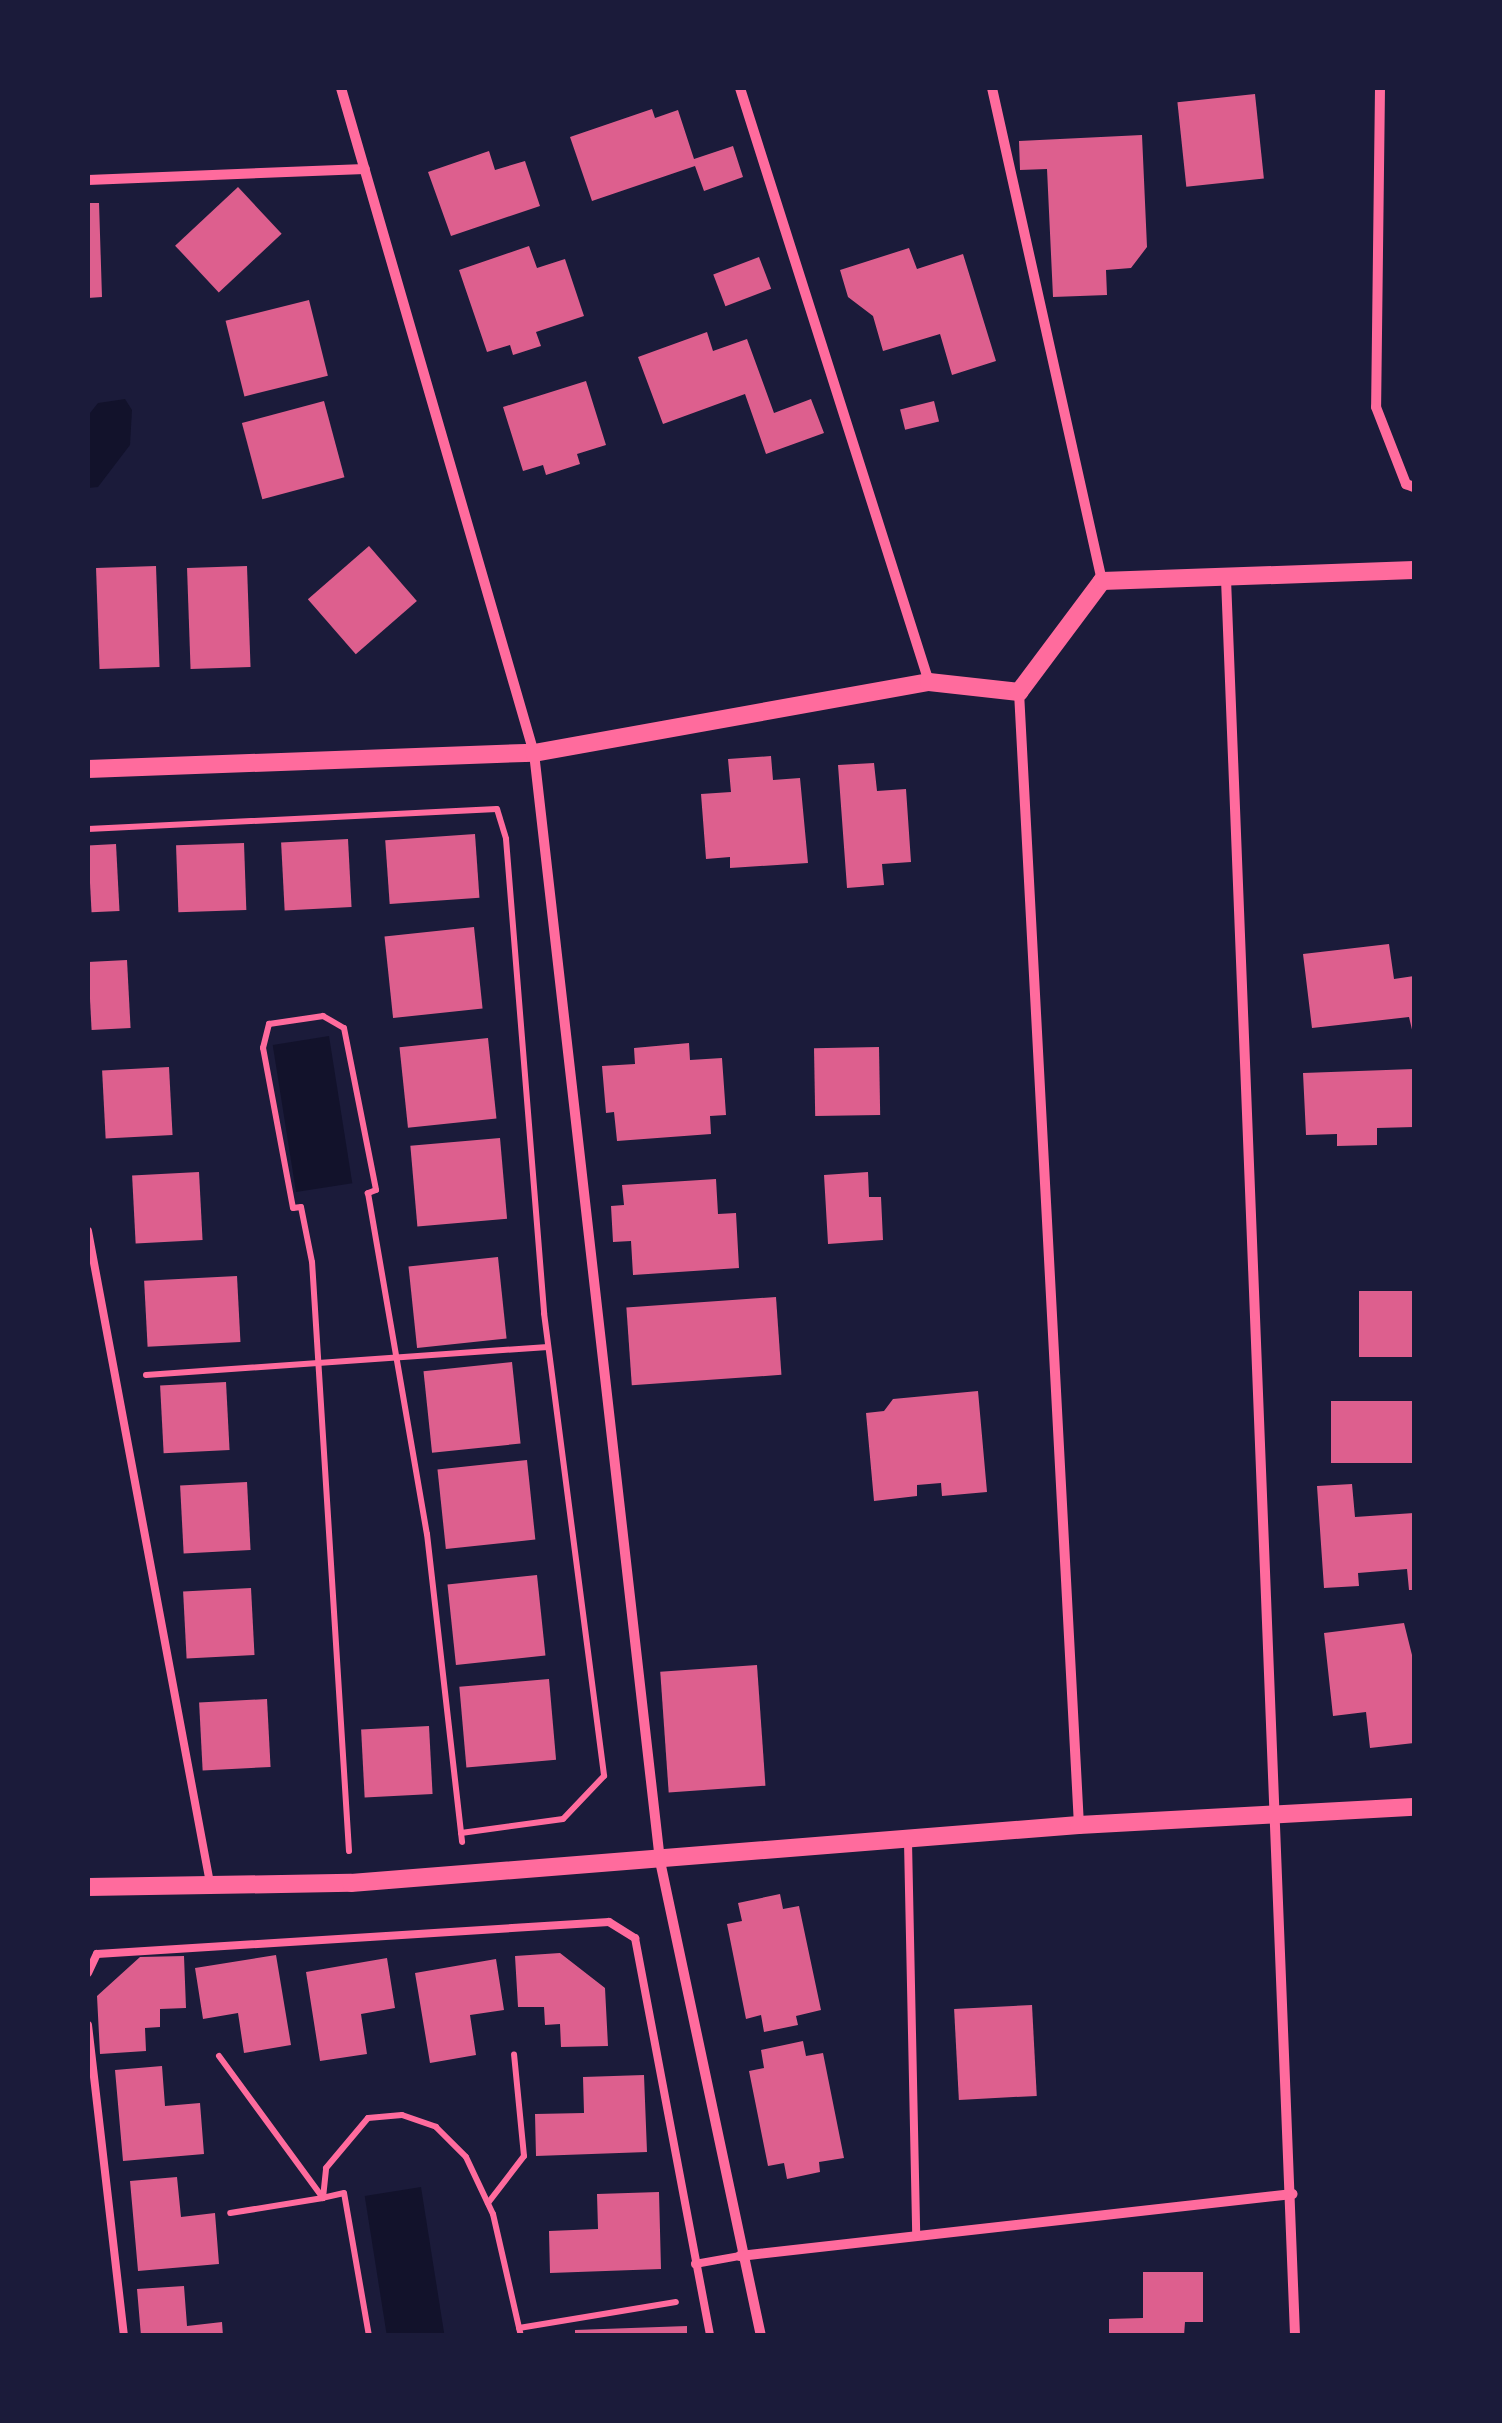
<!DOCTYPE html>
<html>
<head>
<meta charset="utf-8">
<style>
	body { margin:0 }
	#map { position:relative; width:1502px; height:2423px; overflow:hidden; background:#1b1b3a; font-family:Manrope,sans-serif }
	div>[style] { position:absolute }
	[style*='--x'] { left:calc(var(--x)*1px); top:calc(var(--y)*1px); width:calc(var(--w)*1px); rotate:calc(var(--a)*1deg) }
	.water>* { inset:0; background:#12122b; transform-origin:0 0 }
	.building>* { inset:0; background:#dd5f8e; transform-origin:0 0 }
	.path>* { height:6px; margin:-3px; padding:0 3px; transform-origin:3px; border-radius:3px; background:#ff6b9d }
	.service>* { height:8px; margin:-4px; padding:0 4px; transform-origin:4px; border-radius:4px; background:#ff6b9d }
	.minor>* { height:10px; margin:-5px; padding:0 5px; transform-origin:5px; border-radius:5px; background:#ff6b9d }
	.tertiary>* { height:18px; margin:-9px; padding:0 9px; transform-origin:9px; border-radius:9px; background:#ff6b9d }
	span { translate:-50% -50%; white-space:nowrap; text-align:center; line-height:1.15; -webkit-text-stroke:10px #1b1b3a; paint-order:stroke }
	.frame { position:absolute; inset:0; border:90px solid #1b1b3a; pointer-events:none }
</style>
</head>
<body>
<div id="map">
	<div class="water">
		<i style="clip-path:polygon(125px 399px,132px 410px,130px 445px,98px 487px,88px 488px,90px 413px,98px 403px)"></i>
		<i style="left:329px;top:1036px;width:149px;height:57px;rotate:81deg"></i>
		<i style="left:421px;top:2187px;width:150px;height:57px;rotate:81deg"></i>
	</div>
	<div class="building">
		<i style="left:1255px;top:94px;width:85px;height:78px;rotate:84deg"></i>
		<i style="clip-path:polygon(652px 109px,655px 118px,678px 110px,694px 159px,733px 146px,743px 177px,704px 191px,695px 166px,592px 201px,570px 137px)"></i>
		<i style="clip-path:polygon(1142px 135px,1147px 247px,1131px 268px,1106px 270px,1107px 295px,1053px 297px,1047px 169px,1020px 170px,1019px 141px)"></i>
		<i style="clip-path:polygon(489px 151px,495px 170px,525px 161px,540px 206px,451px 236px,428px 172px)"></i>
		<i style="left:238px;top:187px;width:64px;height:86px;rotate:47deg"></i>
		<i style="clip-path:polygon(88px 203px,99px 203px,102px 297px,88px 298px)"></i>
		<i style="clip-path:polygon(529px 246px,537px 268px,565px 259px,584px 316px,536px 332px,541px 346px,513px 355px,510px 345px,487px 352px,459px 270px)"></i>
		<i style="clip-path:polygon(909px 248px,917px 269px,963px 254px,996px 361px,952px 375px,940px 334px,883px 351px,873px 316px,848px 297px,840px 270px)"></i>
		<i style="left:759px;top:257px;width:34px;height:49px;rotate:69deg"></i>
		<i style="left:309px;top:300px;width:78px;height:86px;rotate:76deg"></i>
		<i style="clip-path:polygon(707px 332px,713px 351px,747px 339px,774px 413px,811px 399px,824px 433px,766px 454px,745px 394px,663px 424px,638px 357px)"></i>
		<i style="clip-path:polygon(586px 381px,606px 445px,577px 454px,580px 464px,546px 475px,543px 465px,523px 471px,503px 407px)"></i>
		<i style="left:324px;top:401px;width:79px;height:85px;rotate:75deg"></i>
		<i style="left:934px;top:401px;width:21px;height:35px;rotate:76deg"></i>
		<i style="left:369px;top:546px;width:73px;height:81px;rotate:49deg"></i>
		<i style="left:156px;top:566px;width:101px;height:60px;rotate:88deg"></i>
		<i style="left:247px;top:566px;width:101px;height:60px;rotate:88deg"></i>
		<i style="clip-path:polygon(771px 756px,773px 780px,800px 778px,808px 863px,730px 868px,730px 857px,706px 859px,701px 794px,731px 792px,728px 759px)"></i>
		<i style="clip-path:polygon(874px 763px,877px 791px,906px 789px,911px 862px,882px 864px,884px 885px,847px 888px,838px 765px)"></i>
		<i style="left:475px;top:834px;width:64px;height:90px;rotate:86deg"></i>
		<i style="left:348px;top:839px;width:68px;height:67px;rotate:87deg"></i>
		<i style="left:244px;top:843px;width:67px;height:68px;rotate:88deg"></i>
		<i style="left:116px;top:844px;width:67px;height:28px;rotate:87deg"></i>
		<i style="left:474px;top:927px;width:82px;height:90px;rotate:84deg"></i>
		<i style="clip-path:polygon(1389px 944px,1394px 979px,1414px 976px,1414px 1038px,1409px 1017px,1312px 1028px,1303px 954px)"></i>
		<i style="left:127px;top:960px;width:68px;height:39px;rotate:87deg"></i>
		<i style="left:488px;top:1038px;width:81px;height:89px;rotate:84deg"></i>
		<i style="clip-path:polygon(689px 1043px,690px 1060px,722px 1058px,726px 1115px,710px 1116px,711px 1134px,617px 1141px,614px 1112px,606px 1113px,602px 1066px,635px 1064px,634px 1048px)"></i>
		<i style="left:879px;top:1047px;width:68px;height:65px;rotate:89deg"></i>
		<i style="left:169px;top:1067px;width:68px;height:67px;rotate:87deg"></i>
		<i style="clip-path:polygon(1414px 1069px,1414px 1127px,1377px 1128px,1377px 1145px,1337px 1146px,1337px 1134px,1306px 1135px,1303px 1073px)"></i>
		<i style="left:500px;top:1138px;width:81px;height:90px;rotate:85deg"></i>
		<i style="left:199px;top:1172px;width:68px;height:67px;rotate:87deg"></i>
		<i style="clip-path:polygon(868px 1172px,869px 1197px,881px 1197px,883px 1240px,828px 1244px,824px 1175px)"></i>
		<i style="clip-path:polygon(716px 1179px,718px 1214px,736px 1213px,739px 1268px,633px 1275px,631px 1241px,613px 1242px,611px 1206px,624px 1205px,622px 1185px)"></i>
		<i style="left:498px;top:1257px;width:82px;height:90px;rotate:84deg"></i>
		<i style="left:237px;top:1276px;width:66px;height:93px;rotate:87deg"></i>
		<i style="left:1414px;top:1291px;width:66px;height:55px;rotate:90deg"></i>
		<i style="left:776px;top:1297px;width:78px;height:150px;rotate:86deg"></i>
		<i style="left:512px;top:1362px;width:82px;height:89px;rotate:84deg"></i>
		<i style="left:226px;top:1382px;width:68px;height:66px;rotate:87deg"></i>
		<i style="clip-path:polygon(978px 1391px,987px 1492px,942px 1496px,941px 1483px,917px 1485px,917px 1496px,874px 1501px,866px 1413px,884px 1411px,893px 1399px)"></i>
		<i style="left:1414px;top:1401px;width:62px;height:83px;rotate:90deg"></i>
		<i style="left:527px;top:1460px;width:80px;height:90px;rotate:84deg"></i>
		<i style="left:247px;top:1482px;width:68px;height:67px;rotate:87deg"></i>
		<i style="clip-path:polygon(1352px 1484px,1355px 1517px,1414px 1513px,1414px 1590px,1409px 1590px,1407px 1569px,1358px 1573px,1359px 1586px,1324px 1588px,1317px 1486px)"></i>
		<i style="left:537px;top:1575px;width:81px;height:90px;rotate:84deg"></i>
		<i style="left:251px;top:1588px;width:67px;height:68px;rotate:87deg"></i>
		<i style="clip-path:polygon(1404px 1623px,1414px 1663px,1414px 1743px,1370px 1748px,1366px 1712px,1333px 1716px,1324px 1633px)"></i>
		<i style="left:757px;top:1665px;width:121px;height:97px;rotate:86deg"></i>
		<i style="left:549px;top:1679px;width:81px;height:90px;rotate:85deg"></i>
		<i style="left:267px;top:1699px;width:68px;height:68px;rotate:87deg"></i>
		<i style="left:429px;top:1726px;width:68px;height:68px;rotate:87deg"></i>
		<i style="clip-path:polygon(780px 1894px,783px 1909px,799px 1906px,821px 2010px,796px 2016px,798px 2025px,764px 2032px,761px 2015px,746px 2019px,727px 1924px,742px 1921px,738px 1903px)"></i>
		<i style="clip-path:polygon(560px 1953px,605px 1988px,608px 2046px,561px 2047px,560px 2024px,545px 2025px,544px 2007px,518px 2007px,515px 1956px)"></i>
		<i style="clip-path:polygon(276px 1955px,291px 2045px,244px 2053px,238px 2013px,203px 2019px,195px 1968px)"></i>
		<i style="clip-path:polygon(184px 1956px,186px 2008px,160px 2009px,160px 2027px,145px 2028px,146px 2051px,100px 2054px,97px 1996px,140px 1957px)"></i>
		<i style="clip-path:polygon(387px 1958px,395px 2008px,361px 2014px,367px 2054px,320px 2061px,306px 1972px)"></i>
		<i style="clip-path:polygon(496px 1959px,504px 2010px,470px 2015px,476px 2055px,430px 2063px,415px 1973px)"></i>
		<i style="left:1032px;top:2005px;width:91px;height:78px;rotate:87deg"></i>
		<i style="clip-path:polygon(803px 2041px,806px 2056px,823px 2053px,844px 2158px,819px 2162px,820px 2172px,787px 2179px,784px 2163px,768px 2166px,749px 2071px,764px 2068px,761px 2050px)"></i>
		<i style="clip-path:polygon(162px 2066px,165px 2106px,200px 2103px,204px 2154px,123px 2161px,115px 2070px)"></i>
		<i style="clip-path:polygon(644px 2075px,647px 2152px,536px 2156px,535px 2114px,584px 2113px,583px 2077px)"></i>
		<i style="clip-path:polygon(177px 2177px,181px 2217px,215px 2213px,219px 2264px,138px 2271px,130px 2181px)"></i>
		<i style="clip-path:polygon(659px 2192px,661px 2269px,550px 2273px,549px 2231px,598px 2229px,597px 2194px)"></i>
		<i style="clip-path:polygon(1143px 2272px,1203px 2272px,1203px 2322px,1185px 2322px,1184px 2336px,1109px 2336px,1109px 2319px,1143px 2318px)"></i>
		<i style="clip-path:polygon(184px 2286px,187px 2326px,222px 2322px,223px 2336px,141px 2336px,137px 2289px)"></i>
		<i style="clip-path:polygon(687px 2326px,687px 2336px,575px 2336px,575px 2330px)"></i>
	</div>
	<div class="path">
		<i style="--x:88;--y:829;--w:409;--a:-2.8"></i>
		<i style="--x:497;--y:809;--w:31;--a:73"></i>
		<i style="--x:506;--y:839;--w:476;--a:85.4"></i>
		<i style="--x:544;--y:1313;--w:467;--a:82.6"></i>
		<i style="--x:604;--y:1776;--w:59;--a:133.6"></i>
		<i style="--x:563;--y:1819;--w:103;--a:172.2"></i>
		<i style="--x:146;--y:1375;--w:403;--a:-4"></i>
		<i style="--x:349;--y:1851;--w:590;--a:-93.59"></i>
		<i style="--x:312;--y:1262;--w:56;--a:-101.3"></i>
		<i style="--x:301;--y:1207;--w:8;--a:173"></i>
		<i style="--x:293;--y:1208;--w:163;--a:-100.6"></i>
		<i style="--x:263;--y:1048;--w:25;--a:-76"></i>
		<i style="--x:269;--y:1024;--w:55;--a:-8.4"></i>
		<i style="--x:323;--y:1016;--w:24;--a:30"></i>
		<i style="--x:344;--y:1028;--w:165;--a:78.8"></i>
		<i style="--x:376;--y:1190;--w:9;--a:159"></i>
		<i style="--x:368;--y:1193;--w:346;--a:80.2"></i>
		<i style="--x:427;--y:1534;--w:310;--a:83.5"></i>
		<i style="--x:219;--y:2056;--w:176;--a:53.8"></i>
		<i style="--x:323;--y:2198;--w:94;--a:170.8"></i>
		<i style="--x:488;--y:2203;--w:59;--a:-52.5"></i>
		<i style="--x:524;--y:2156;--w:102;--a:-95.6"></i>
		<i style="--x:519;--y:2328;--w:159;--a:-9.4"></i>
		<i style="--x:369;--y:2336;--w:145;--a:-99.9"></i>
		<i style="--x:344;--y:2193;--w:22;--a:167"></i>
		<i style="--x:323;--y:2198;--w:30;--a:-84"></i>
		<i style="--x:326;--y:2168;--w:65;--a:-50"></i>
		<i style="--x:368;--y:2118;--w:34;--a:-5"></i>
		<i style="--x:402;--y:2115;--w:36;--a:19"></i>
		<i style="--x:436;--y:2127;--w:42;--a:45"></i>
		<i style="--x:466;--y:2157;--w:63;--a:64.7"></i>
		<i style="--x:493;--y:2214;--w:125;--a:77.1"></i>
	</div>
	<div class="service">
		<i style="--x:88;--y:1231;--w:663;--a:79.4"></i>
		<i style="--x:908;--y:1842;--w:394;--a:88.8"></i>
		<i style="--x:88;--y:1973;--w:21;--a:-65"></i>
		<i style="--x:97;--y:1954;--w:513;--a:-3.58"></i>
		<i style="--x:609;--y:1922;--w:31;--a:32"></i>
		<i style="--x:635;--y:1938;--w:405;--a:79.3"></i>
		<i style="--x:88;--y:2025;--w:313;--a:83.4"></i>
		<i style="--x:695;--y:2264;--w:46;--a:-10.1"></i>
	</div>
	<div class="minor">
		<i style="--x:341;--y:88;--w:692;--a:73.82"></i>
		<i style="--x:534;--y:753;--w:1115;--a:83.51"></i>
		<i style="--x:660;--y:1861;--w:486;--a:78"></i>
		<i style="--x:740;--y:88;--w:623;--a:72.35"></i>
		<i style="--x:992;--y:88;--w:505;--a:77.42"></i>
		<i style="--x:1380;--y:88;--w:319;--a:90.7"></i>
		<i style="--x:1376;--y:407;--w:83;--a:68.7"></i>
		<i style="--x:1406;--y:484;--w:9;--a:21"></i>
		<i style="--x:88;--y:180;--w:277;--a:-2.3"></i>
		<i style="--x:1226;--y:579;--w:1758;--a:87.75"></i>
		<i style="--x:1019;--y:692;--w:1135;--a:86.97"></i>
		<i style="--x:740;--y:2256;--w:556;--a:-6.4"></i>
	</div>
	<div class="tertiary">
		<i style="--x:88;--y:769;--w:446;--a:-2.1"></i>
		<i style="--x:534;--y:753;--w:401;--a:-10.2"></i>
		<i style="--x:929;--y:682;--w:91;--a:6.3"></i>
		<i style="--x:1019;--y:692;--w:139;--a:-53.2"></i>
		<i style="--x:1102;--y:581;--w:312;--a:-2"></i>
		<i style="--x:88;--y:1887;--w:263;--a:-0.9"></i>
		<i style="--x:351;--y:1883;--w:730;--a:-4.56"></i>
		<i style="--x:1079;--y:1825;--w:335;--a:-3.1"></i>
	</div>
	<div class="frame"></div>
</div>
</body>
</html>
